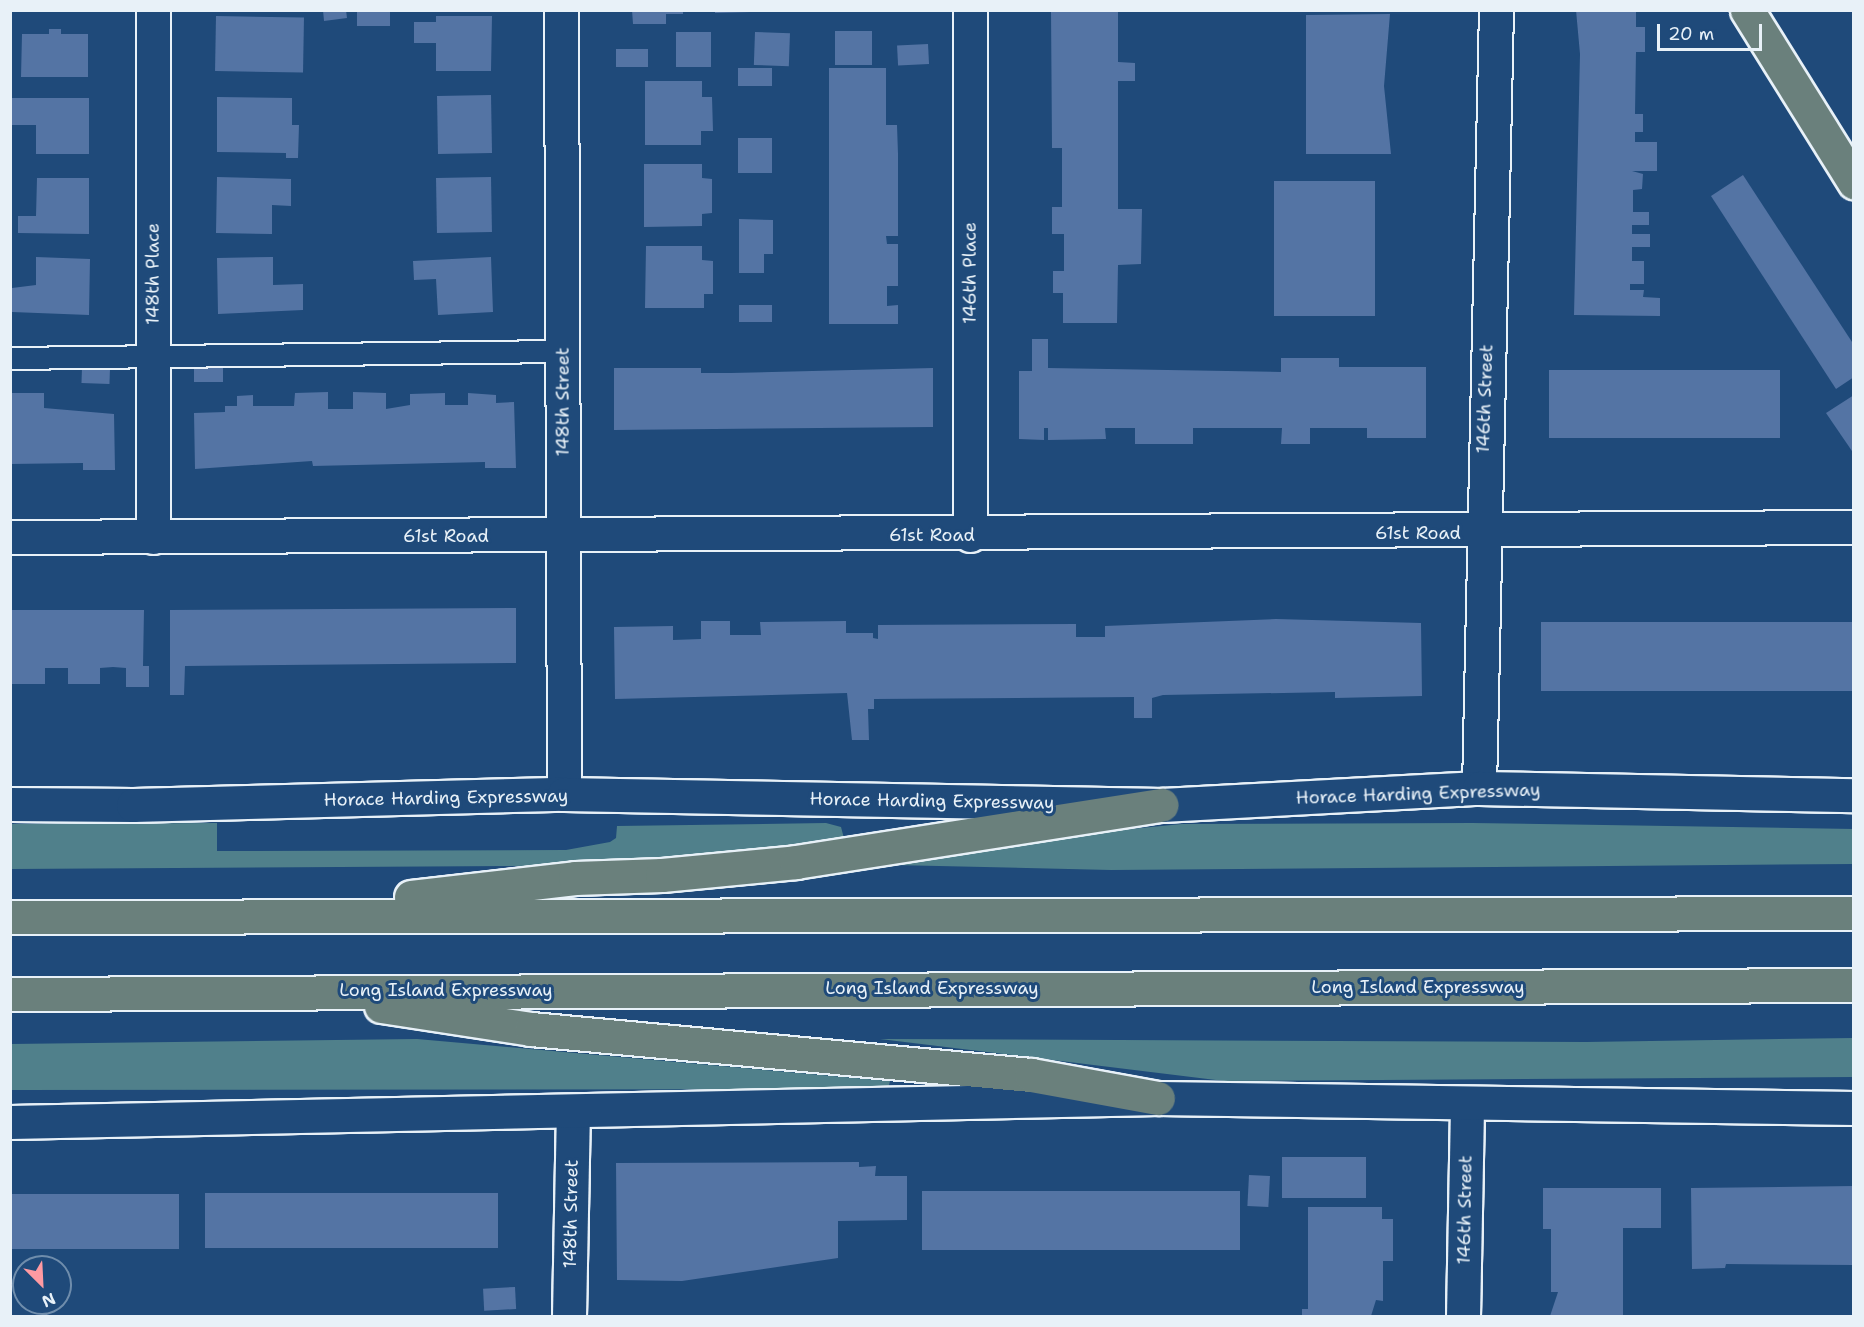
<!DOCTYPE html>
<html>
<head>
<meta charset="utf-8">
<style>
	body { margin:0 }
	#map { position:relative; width:1864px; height:1327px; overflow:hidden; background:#1f4a7a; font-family:"Shantell Sans",sans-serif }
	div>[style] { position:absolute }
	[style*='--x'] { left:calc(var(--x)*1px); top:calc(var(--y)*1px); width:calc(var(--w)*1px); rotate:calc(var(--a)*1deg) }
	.green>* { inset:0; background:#50808b }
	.building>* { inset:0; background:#5474a4; transform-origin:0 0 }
	.roads { filter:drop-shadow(2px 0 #e8f1f8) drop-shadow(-2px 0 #e8f1f8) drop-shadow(0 2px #e8f1f8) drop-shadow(0 -2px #e8f1f8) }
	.service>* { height:21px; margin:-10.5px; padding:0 10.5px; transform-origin:10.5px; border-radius:10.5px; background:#1f4a7a }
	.minor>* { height:33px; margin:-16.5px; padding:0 16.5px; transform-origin:16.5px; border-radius:16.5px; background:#1f4a7a }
	.secondary>* { height:33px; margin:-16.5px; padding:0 16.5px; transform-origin:16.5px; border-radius:16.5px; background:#1f4a7a }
	.primary>* { height:33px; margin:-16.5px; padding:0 16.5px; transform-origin:16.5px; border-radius:16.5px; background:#6a807c }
	.motorway>* { height:33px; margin:-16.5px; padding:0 16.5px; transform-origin:16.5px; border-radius:16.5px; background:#6a807c }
	span { translate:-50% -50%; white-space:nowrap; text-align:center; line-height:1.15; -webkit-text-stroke:6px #1f4a7a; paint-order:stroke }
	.street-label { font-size:18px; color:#e8f1f8 }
	.frame { position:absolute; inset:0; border:12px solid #e8f1f8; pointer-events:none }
	.north { position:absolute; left:12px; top:1255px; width:60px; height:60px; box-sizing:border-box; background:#1f4a7a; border:2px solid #6f8dac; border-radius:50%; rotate:156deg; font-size:16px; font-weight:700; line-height:24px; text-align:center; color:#e8f1f8 }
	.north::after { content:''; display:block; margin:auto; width:21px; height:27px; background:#ff9aa2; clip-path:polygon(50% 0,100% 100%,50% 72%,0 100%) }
	.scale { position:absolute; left:1657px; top:24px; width:105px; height:27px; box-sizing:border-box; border:3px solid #e8f1f8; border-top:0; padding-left:8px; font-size:18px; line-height:21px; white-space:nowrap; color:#e8f1f8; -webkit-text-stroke:4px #1f4a7a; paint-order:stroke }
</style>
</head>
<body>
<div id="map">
	<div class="green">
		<i style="clip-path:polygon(217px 823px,217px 851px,566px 850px,610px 842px,616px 838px,617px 826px,826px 823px,841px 827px,845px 842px,673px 865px,11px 869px,10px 824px)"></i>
		<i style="clip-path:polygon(1472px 823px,1854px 829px,1853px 864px,1111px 870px,893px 865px,1079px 834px,1182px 824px)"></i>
		<i style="clip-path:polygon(1853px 1038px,1853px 1077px,1224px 1081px,880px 1039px,1586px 1042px)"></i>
		<i style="clip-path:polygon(417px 1039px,890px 1081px,888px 1089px,11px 1090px,10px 1044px)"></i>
	</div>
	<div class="building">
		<i style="clip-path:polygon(323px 10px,346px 10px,347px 18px,324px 21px)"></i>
		<i style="left:357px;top:10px;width:33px;height:16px"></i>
		<i style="clip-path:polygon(632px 10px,683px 10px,683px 14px,666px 14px,666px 24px,633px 24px)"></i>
		<i style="clip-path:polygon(715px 10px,751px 10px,751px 12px,715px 13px)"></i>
		<i style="clip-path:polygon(1051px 10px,1118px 10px,1118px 62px,1135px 63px,1135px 81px,1118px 81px,1118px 209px,1142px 209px,1141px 264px,1118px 265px,1117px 323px,1063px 323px,1063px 293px,1053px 293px,1053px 271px,1064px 271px,1064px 234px,1052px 234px,1052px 207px,1062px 207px,1062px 148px,1052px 148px)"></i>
		<i style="clip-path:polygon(1576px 10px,1636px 10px,1636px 27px,1645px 27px,1645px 52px,1636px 52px,1635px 114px,1643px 114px,1643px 132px,1635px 132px,1635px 142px,1657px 142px,1657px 171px,1632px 171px,1643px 174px,1642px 189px,1633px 190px,1633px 212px,1649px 212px,1649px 225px,1632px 225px,1632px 234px,1650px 234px,1650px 247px,1632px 247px,1632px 261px,1644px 261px,1644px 284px,1630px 284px,1630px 290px,1644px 290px,1643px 297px,1660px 298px,1660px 316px,1574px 315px,1580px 54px)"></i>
		<i style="clip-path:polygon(1390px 14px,1384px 86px,1391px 154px,1306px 154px,1306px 15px)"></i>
		<i style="left:216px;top:16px;width:88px;height:55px;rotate:1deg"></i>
		<i style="clip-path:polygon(436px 16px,492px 16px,491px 71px,436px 71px,436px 43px,414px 43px,414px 22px,436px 22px)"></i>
		<i style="clip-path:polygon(49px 29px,61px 29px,61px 34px,88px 34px,88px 77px,21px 77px,22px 34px,49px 34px)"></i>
		<i style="left:835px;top:31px;width:37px;height:34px"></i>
		<i style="left:676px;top:32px;width:35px;height:35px"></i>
		<i style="left:755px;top:32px;width:35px;height:33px;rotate:2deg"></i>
		<i style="left:928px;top:44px;width:20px;height:31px;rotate:87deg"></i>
		<i style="left:616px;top:49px;width:32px;height:18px"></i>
		<i style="left:738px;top:68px;width:34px;height:18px"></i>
		<i style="clip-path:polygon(829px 68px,886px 68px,886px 125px,897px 125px,898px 154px,898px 236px,886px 236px,887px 244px,898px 244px,898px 286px,887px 286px,887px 306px,898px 305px,898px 324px,829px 324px)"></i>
		<i style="clip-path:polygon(645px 81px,702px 81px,702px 97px,712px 97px,713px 131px,701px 131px,701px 145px,645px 145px)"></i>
		<i style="left:491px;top:95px;width:58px;height:54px;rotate:89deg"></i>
		<i style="clip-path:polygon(217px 97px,292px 98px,292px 125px,299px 125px,298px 158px,286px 158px,286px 153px,217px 152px)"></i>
		<i style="clip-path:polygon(10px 98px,89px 98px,89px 154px,36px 154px,36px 125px,10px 125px)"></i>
		<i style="left:738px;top:138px;width:34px;height:35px"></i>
		<i style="clip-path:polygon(644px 164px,702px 164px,702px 178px,712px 179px,712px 213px,702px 214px,702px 226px,644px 227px)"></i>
		<i style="clip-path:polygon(1743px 175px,1854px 345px,1854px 377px,1836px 389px,1711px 196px)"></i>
		<i style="clip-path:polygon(217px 177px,291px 179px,291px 206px,272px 205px,272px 234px,216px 233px)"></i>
		<i style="left:491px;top:177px;width:55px;height:55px;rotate:89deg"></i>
		<i style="clip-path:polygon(37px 178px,89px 178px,89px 234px,18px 233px,18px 216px,36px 216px)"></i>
		<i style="left:1375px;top:181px;width:135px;height:101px;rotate:90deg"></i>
		<i style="clip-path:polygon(739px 219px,773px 220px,773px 254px,764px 254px,764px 273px,739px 273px)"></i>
		<i style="clip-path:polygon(646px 246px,702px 246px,702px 260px,713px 261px,713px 294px,704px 294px,704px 308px,645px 308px)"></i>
		<i style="clip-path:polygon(36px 257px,90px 259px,89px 315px,12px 312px,12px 288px,36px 285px)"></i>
		<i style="clip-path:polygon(273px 257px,273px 285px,303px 284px,303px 310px,218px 314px,217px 258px)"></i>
		<i style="clip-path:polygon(491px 257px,493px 312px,438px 315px,436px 279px,414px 280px,413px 261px)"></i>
		<i style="left:739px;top:305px;width:33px;height:17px"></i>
		<i style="clip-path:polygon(1032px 339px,1048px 339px,1048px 368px,1281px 372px,1281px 358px,1339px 358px,1339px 367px,1426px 367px,1426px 438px,1367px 438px,1367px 428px,1310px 428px,1310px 444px,1281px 444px,1282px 428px,1193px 428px,1193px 444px,1135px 444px,1135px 428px,1105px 428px,1106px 439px,1048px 440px,1048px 428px,1044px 428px,1044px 440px,1019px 439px,1019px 371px,1032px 371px)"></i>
		<i style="left:194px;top:366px;width:29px;height:16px"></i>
		<i style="left:82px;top:368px;width:28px;height:15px;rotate:2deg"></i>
		<i style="clip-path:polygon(614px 368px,701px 368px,701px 373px,731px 373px,933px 368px,933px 427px,614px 430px)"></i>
		<i style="left:1549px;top:370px;width:231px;height:68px"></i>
		<i style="clip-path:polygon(328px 392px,328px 409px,353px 409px,353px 392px,386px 393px,386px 409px,410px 405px,410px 394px,445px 393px,445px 405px,468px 405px,468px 393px,496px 395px,496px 403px,514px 402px,516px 468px,485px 468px,485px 462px,313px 466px,312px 461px,195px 469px,194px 413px,225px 412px,225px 406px,237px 406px,237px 396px,253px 395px,253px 406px,294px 406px,295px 393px)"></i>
		<i style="clip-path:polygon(10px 393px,44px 393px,44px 408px,114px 414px,115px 470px,83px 470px,83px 463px,10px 464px)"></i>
		<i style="clip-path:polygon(1854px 395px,1854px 454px,1826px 413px)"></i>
		<i style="clip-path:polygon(516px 608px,516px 663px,185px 666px,184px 695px,170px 695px,170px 610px)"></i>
		<i style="clip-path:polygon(10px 610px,144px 610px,143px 666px,149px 666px,149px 687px,126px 687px,126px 668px,113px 667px,100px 668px,100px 684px,68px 684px,68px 668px,45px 668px,45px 684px,10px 684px)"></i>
		<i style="clip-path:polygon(1276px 619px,1421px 623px,1422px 696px,1335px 698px,1335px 692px,1163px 695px,1152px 698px,1152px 718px,1134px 718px,1134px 697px,874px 699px,874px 709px,868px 709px,869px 740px,852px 740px,847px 693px,615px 699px,614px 627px,673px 626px,673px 640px,701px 639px,701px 621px,730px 621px,730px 635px,761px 635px,760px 622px,846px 621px,846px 633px,873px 633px,873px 638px,878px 639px,878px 625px,1076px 624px,1076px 637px,1105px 637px,1105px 626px)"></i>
		<i style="left:1541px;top:622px;width:313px;height:69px"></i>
		<i style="left:1282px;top:1157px;width:84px;height:41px"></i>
		<i style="clip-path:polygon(859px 1162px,859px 1167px,876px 1166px,875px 1176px,907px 1176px,907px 1220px,838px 1221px,838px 1258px,682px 1281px,617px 1280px,616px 1163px)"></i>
		<i style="left:1249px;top:1175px;width:21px;height:31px;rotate:3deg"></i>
		<i style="clip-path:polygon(1854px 1186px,1854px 1265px,1726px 1264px,1725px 1268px,1692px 1269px,1691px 1188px)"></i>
		<i style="clip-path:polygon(1543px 1188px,1661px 1188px,1661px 1228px,1623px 1228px,1623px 1316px,1550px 1316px,1558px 1292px,1551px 1292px,1551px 1229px,1543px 1229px)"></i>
		<i style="left:1240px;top:1191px;width:59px;height:318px;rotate:90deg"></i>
		<i style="left:498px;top:1193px;width:55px;height:293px;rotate:90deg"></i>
		<i style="left:179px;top:1194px;width:55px;height:169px;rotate:90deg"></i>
		<i style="clip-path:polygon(1308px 1207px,1382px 1207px,1382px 1219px,1393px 1219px,1393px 1261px,1383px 1261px,1383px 1301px,1376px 1300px,1371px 1316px,1302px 1316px,1302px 1309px,1308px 1309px)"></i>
		<i style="left:515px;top:1287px;width:22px;height:32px;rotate:87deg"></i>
	</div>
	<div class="roads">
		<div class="service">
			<i style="--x:10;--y:358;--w:553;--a:-0.73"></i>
		</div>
		<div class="minor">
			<i style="--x:561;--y:10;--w:784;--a:89.78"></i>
			<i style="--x:970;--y:10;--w:525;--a:90"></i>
			<i style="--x:10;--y:537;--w:1844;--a:-0.31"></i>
			<i style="--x:153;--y:537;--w:527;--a:-90"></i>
			<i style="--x:1479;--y:788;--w:778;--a:-88.75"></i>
			<i style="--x:569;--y:1316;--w:204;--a:-88.9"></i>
			<i style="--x:1463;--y:1316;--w:212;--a:-88.9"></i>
		</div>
		<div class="secondary">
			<i style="--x:10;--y:804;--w:123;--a:0.5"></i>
			<i style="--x:133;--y:805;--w:431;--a:-1.5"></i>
			<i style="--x:564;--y:794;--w:598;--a:1.05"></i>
			<i style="--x:1162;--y:805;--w:317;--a:-3.1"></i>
			<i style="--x:1479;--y:788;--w:375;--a:1.1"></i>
			<i style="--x:10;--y:1122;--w:1148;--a:-1.2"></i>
			<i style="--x:1158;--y:1098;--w:696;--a:0.82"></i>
		</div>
		<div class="primary">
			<i style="--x:1747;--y:10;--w:203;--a:58.1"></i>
		</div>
		<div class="motorway">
			<i style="--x:411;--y:897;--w:165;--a:-6.6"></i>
			<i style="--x:575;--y:878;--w:87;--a:-2"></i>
			<i style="--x:662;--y:875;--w:135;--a:-5.5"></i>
			<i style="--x:796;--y:862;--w:370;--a:-8.9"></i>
			<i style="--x:10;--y:917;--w:1844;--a:-0.12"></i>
			<i style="--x:10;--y:994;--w:1844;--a:-0.28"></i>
			<i style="--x:381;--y:1006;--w:152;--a:8.7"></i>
			<i style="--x:531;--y:1029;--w:502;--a:5.26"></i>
			<i style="--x:1031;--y:1075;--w:129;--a:10.3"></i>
		</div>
	</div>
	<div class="street-label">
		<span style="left:970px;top:273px;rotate:-90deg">146th Place</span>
		<span style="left:153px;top:274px;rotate:-90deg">148th Place</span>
		<span style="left:1485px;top:399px;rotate:-88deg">146th Street</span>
		<span style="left:563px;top:402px;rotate:-90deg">148th Street</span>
		<span style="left:1418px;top:533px">61st Road</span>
		<span style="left:932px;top:535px">61st Road</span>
		<span style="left:446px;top:536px">61st Road</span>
		<span style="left:1418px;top:794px;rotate:-2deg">Horace Harding Expressway</span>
		<span style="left:446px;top:798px;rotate:-1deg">Horace Harding Expressway</span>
		<span style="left:932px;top:801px;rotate:1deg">Horace Harding Expressway</span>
		<span style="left:1418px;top:987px">Long Island Expressway</span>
		<span style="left:932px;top:988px">Long Island Expressway</span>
		<span style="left:446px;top:990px">Long Island Expressway</span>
		<span style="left:1465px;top:1210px;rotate:-89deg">146th Street</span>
		<span style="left:571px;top:1214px;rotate:-89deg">148th Street</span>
	</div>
	<div class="frame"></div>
	<div class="north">N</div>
	<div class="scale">20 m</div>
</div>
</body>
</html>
